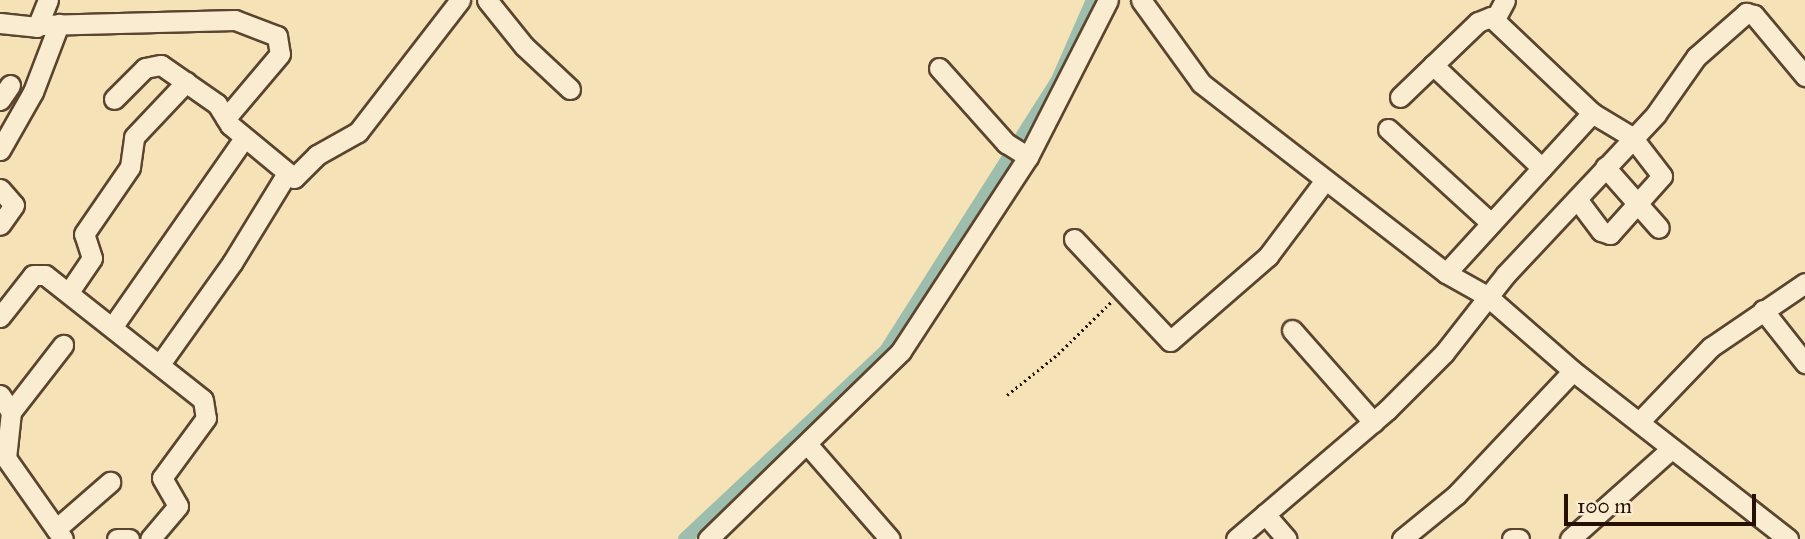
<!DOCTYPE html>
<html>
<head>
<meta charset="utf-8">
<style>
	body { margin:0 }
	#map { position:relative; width:1805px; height:539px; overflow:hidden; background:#f6e2b7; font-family:"IM FELL Great Primer",serif }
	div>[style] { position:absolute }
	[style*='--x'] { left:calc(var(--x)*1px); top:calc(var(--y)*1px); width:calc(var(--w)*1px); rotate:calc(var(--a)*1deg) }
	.canal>* { height:14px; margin:-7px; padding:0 7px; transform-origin:7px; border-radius:7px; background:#9dbeac }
	.path>* { height:2.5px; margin-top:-1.25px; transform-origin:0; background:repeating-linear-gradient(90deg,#271002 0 2px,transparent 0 5.5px) }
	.roads { filter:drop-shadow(2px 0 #5b442f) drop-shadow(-2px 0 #5b442f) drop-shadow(0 2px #5b442f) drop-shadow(0 -2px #5b442f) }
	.minor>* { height:19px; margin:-9.5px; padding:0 9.5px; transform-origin:9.5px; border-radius:9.5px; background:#f9ecd0 }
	span { translate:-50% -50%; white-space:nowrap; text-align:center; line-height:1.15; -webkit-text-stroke:7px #f9ecd0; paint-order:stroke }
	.scale { position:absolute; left:1564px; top:494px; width:192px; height:32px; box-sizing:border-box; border:4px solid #271002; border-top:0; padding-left:9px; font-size:21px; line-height:24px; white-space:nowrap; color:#271002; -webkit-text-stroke:5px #f9ecd0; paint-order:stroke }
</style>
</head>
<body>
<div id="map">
	<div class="canal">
		<i style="--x:685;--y:539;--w:275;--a:-43.1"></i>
		<i style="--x:886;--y:351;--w:319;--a:-57.6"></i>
		<i style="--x:1057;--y:82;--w:90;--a:-66.3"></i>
	</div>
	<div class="path">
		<i style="--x:1007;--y:395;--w:65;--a:-38.8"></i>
		<i style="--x:1058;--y:354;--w:74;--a:-44.5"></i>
	</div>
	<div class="roads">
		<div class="minor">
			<i style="--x:487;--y:0;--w:59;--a:51.2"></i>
			<i style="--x:524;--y:46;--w:63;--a:43.1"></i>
			<i style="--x:1141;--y:0;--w:102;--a:54.1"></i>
			<i style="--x:1201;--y:83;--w:310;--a:37.8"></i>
			<i style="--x:1446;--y:273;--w:47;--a:29.3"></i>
			<i style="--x:1487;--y:296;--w:114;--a:41.1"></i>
			<i style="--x:1573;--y:371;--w:273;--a:38"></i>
			<i style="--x:1495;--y:19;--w:21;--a:-62"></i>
			<i style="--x:0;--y:23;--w:37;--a:6"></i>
			<i style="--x:37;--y:27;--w:29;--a:-68"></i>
			<i style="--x:41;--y:25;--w:194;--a:-1.5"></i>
			<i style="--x:235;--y:20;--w:45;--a:20.9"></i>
			<i style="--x:277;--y:36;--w:18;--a:81"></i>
			<i style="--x:280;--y:54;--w:84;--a:130.2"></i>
			<i style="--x:1433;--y:65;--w:150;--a:43.4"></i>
			<i style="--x:939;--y:68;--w:101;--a:48.2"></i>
			<i style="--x:1006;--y:143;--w:26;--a:32"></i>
			<i style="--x:1400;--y:97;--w:108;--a:-43.9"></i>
			<i style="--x:1478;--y:22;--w:14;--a:-21"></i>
			<i style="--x:1491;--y:17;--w:139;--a:43.5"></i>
			<i style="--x:1592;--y:113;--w:47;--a:31"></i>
			<i style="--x:1632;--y:137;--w:49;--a:52.4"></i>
			<i style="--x:1662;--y:176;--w:78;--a:131.9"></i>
			<i style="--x:1610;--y:234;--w:9;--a:-162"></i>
			<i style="--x:1601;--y:231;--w:40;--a:-127"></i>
			<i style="--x:114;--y:99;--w:44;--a:-45"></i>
			<i style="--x:145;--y:68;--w:16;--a:-11"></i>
			<i style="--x:161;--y:65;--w:68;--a:34.9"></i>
			<i style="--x:217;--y:104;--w:25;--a:58"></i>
			<i style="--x:230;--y:125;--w:83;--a:39.6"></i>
			<i style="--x:294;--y:178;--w:33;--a:-45"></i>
			<i style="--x:317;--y:155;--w:47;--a:-29.3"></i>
			<i style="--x:358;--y:132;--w:167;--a:-52.3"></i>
			<i style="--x:0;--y:100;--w:18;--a:-56"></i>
			<i style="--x:1388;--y:129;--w:139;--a:42.4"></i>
			<i style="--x:0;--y:150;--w:67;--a:-60.4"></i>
			<i style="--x:33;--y:92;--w:73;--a:-69.1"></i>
			<i style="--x:1605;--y:167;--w:81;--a:48.5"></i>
			<i style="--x:0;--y:189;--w:21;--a:49"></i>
			<i style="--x:14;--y:205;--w:24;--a:125"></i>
			<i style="--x:1074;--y:239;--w:140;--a:46.7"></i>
			<i style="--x:1170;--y:341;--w:130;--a:-40.9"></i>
			<i style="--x:1268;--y:256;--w:95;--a:-53.1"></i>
			<i style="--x:1446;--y:273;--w:217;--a:-47.6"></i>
			<i style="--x:69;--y:292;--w:41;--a:-55.9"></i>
			<i style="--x:92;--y:258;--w:25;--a:-108"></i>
			<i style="--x:84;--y:234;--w:81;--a:-55.5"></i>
			<i style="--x:130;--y:167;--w:30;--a:-82"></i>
			<i style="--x:134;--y:137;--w:76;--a:-46.6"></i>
			<i style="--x:1763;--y:310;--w:68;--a:51.6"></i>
			<i style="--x:0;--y:317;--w:53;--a:-51.8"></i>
			<i style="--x:33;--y:275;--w:12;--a:0"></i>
			<i style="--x:45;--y:275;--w:201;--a:38.3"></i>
			<i style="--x:203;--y:400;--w:18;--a:81"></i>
			<i style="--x:206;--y:418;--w:74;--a:126.3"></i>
			<i style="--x:162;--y:478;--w:32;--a:60"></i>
			<i style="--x:178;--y:506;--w:43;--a:130.3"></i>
			<i style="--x:113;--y:326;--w:229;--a:-55.1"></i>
			<i style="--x:1292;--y:330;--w:123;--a:48.6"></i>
			<i style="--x:160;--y:364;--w:124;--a:-54.5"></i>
			<i style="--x:232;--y:263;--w:103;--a:-58.5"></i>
			<i style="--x:0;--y:395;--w:20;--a:57"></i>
			<i style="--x:11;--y:412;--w:46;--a:96.2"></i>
			<i style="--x:6;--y:458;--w:99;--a:54.9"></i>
			<i style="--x:11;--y:412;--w:85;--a:-52.2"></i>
			<i style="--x:1639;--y:422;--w:104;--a:-46.2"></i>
			<i style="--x:1711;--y:347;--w:114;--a:-34.2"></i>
			<i style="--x:807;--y:444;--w:126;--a:48.9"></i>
			<i style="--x:1265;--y:514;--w:33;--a:49"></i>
			<i style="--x:56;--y:529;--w:72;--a:-41"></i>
			<i style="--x:117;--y:539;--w:12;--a:0"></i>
			<i style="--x:708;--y:539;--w:269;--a:-44.2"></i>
			<i style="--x:901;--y:351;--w:232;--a:-56.8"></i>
			<i style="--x:1028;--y:157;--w:176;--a:-63"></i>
			<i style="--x:1236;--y:539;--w:199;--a:-40.5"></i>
			<i style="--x:1387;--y:410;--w:81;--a:-45"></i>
			<i style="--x:1444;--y:353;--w:100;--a:-51.9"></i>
			<i style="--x:1506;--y:274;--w:219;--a:-46.8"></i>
			<i style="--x:1656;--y:114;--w:70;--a:-54.9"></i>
			<i style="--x:1696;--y:57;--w:67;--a:-41.3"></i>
			<i style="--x:1746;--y:13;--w:8;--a:14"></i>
			<i style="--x:1754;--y:15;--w:80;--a:50.1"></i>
			<i style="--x:1402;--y:539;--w:70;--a:-39.2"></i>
			<i style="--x:1456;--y:495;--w:170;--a:-46.7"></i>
			<i style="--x:1512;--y:539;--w:7;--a:0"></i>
			<i style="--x:1570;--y:539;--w:135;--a:-41.7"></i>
		</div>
	</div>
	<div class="scale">100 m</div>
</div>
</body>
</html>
